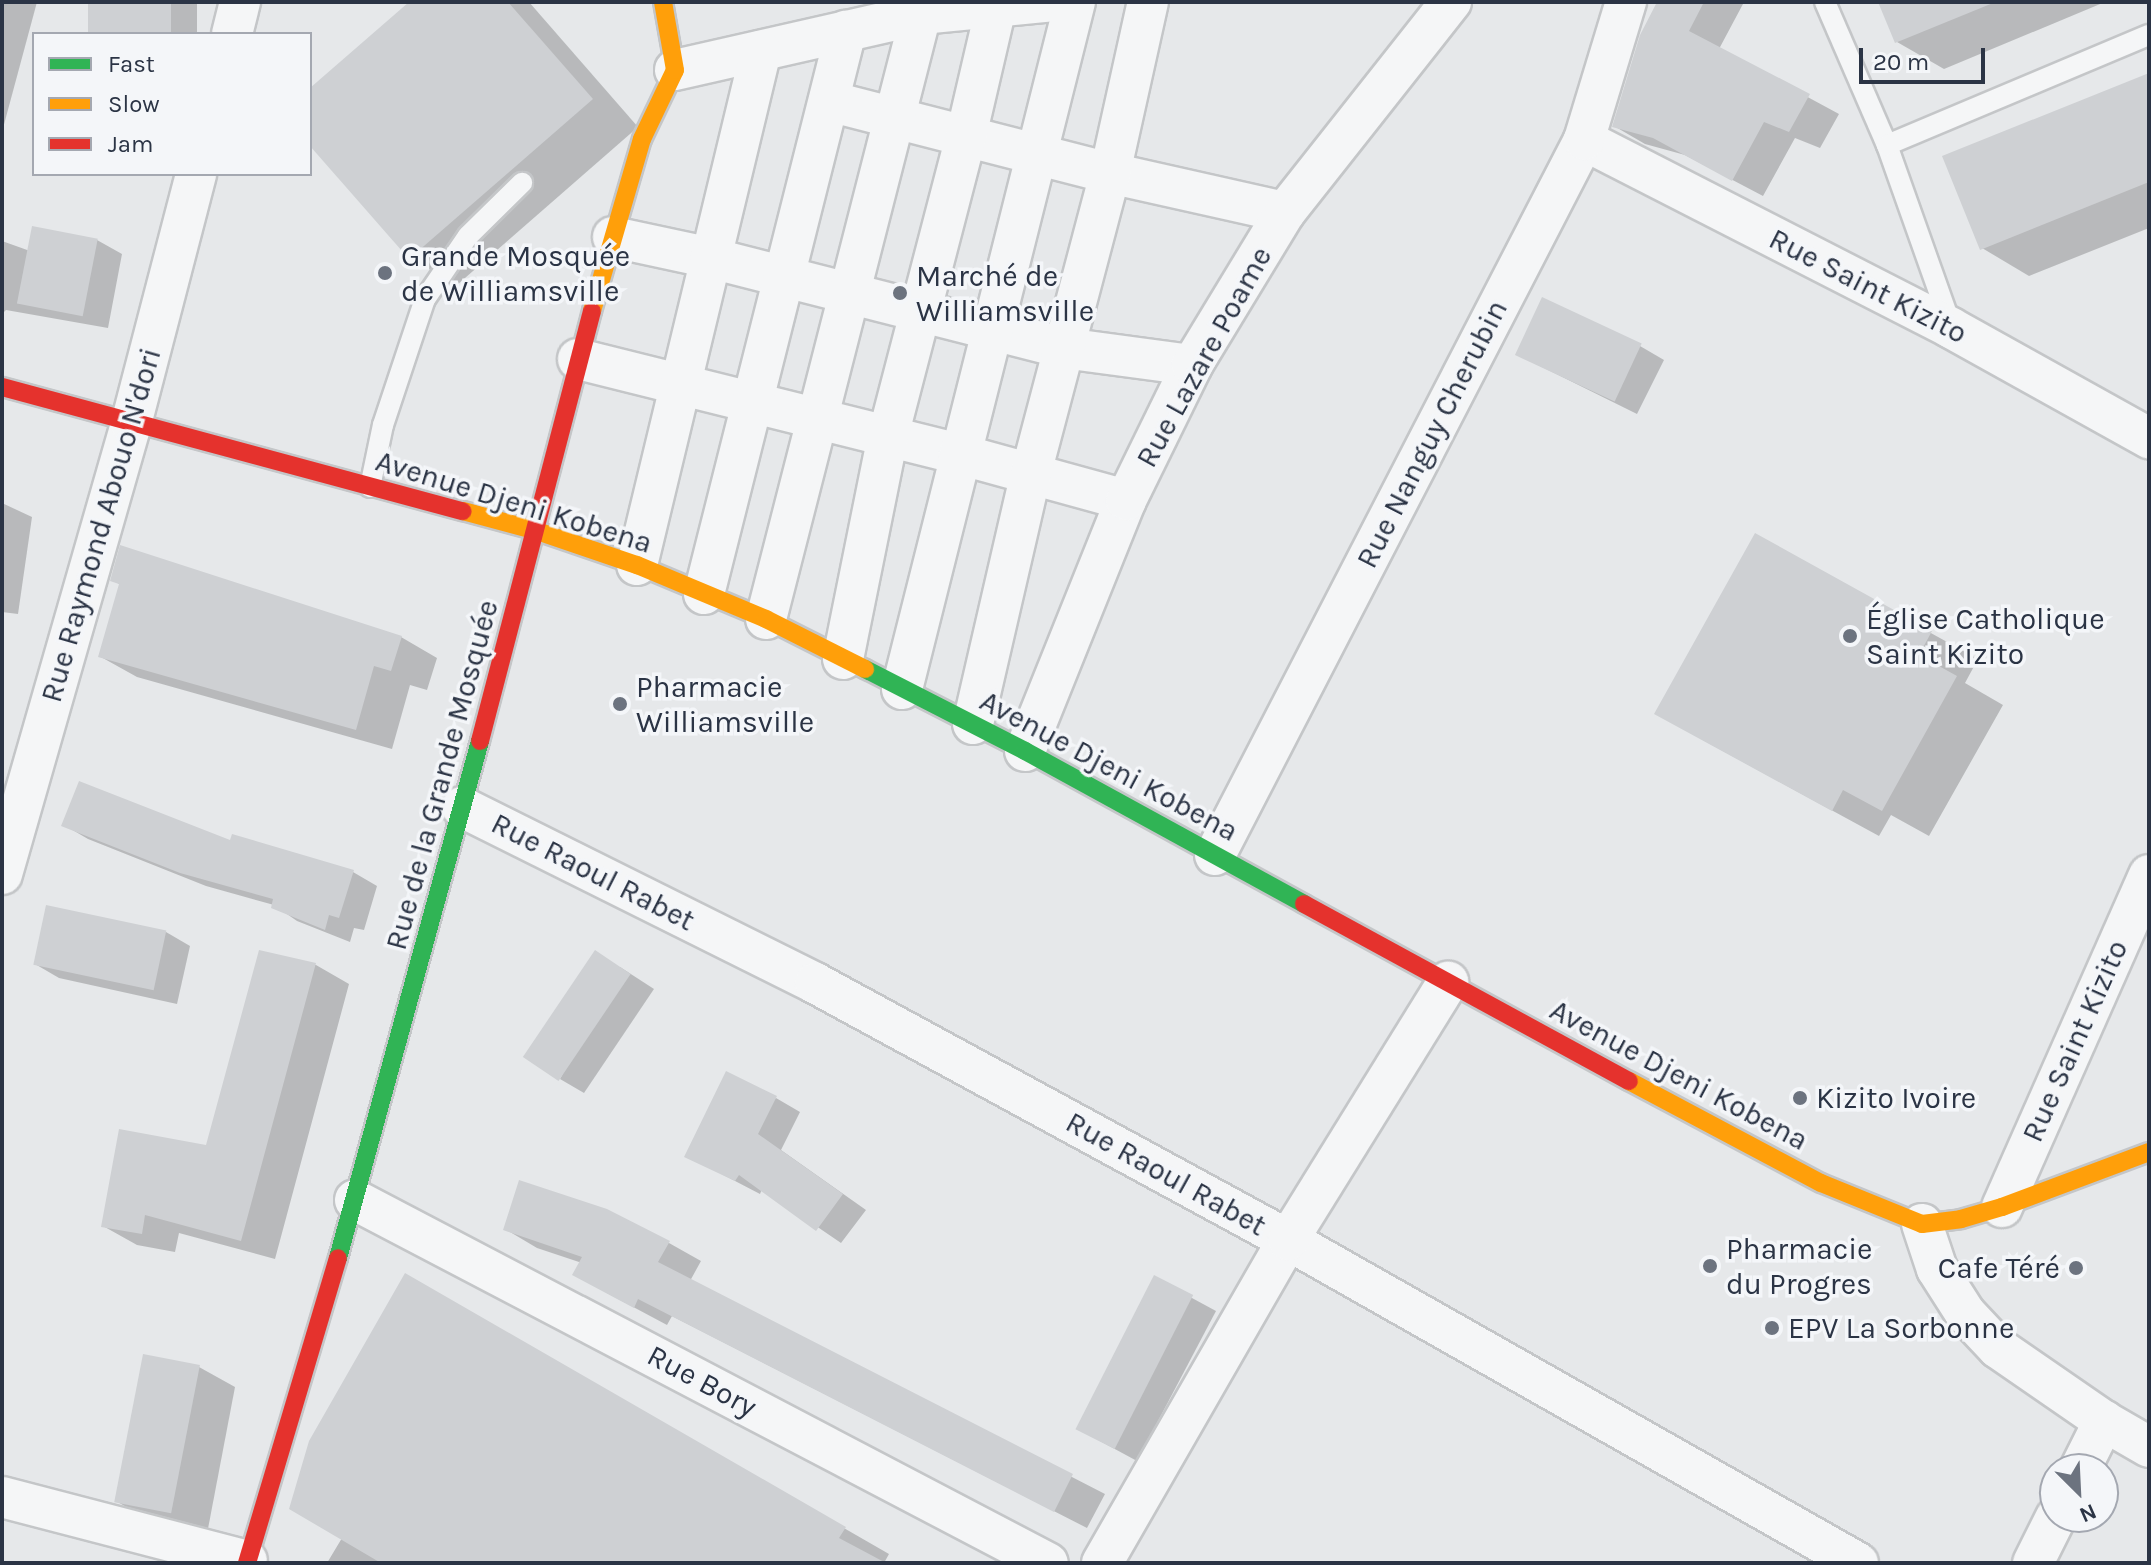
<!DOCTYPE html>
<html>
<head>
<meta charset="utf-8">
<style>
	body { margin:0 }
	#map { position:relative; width:2151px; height:1565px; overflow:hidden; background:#e6e8ea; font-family:Karla,sans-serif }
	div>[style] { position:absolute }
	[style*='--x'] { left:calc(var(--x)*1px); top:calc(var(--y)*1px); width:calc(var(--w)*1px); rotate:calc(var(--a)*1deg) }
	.shadow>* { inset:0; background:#0003; transform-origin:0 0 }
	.building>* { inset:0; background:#ced0d3; transform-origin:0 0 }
	.roads { filter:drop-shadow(2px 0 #c4c6c8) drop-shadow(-2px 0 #c4c6c8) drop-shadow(0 2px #c4c6c8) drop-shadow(0 -2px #c4c6c8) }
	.lane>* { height:20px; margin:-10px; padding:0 10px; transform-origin:10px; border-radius:10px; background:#f5f6f7 }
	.street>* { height:40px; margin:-20px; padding:0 20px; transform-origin:20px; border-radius:20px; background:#f5f6f7 }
	.fast>* { height:18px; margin:-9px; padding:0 9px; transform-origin:9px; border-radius:9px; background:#30b455 }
	.slow>* { height:18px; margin:-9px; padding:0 9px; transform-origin:9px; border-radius:9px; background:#ff9f0a }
	.jam>* { height:18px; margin:-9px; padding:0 9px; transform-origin:9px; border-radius:9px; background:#e5322d }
	.dots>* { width:22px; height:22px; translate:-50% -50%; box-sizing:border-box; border:4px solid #f4f6f9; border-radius:50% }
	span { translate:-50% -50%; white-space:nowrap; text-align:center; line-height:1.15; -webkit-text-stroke:7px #f4f6f9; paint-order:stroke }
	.poi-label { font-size:30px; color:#2b3445 }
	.left { translate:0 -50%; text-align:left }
	.right { translate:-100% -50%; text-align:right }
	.street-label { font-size:30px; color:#2b3445 }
	.frame { position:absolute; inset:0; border:4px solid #2b3445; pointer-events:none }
	.legend { position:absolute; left:32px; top:32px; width:280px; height:144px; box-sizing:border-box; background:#f4f6f9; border:2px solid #a4a8b1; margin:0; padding:10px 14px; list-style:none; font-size:24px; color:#2b3445 }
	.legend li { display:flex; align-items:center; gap:16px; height:40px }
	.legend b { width:40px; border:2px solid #a4a8b1 }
	.north { position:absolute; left:2039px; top:1453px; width:80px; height:80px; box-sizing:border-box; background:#f4f6f9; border:2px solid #a4a8b1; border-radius:50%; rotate:156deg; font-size:22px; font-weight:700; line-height:32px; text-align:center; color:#2b3445 }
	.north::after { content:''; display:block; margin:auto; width:28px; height:36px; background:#6c737f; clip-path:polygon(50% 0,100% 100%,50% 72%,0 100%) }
	.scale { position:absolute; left:1859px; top:48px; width:126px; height:36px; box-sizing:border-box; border:4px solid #2b3445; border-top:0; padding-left:10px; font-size:24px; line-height:28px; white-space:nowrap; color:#2b3445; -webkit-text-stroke:6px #f4f6f9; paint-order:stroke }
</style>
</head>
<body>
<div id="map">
	<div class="shadow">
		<i style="clip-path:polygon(2px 2px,37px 2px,2px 132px)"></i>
		<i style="left:90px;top:2px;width:107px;height:33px"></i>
		<i style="clip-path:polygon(412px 2px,529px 2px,638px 127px,457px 285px,410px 258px,310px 143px,310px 90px)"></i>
		<i style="clip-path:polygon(1659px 2px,1743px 4px,1719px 49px,1839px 114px,1820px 148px,1795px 138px,1763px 196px,1685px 155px,1645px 144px,1614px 126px)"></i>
		<i style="clip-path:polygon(1880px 2px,2105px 2px,1944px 69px,1897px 42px)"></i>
		<i style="clip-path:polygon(2149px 75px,2149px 228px,2029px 276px,1982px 248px)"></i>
		<i style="clip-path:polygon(97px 240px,122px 254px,108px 328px,6px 310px,2px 314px,2px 241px,30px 251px)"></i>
		<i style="clip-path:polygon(1640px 346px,1664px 360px,1637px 414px,1516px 354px)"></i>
		<i style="clip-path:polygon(2px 503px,32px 517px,18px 614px,2px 612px)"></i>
		<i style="clip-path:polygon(1755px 536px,1978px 659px,1965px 683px,2003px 705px,1929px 836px,1891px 815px,1879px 836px,1703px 740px)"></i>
		<i style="clip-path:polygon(112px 580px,401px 637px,437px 658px,427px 690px,410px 685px,392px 749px,137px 677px,101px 657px,121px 585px)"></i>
		<i style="clip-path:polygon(64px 825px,231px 843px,353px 872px,377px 886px,364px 930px,354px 928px,350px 942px,297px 921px,274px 905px,206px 886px,88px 839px)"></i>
		<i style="clip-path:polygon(48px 907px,166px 932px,190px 946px,177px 1004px,59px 978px,35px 964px)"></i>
		<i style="clip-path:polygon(261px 953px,316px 965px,349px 984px,275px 1259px,179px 1233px,175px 1252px,137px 1245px,103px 1226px,208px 1147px)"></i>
		<i style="clip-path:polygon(620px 967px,654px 989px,584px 1093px,560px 1079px)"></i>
		<i style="clip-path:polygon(776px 1098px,800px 1112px,781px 1150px,866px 1210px,841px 1243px,762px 1189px,760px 1194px,687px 1156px)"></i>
		<i style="clip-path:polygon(505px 1229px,669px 1243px,701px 1261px,690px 1281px,1105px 1494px,1087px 1528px,672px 1316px,667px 1325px,607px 1293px,582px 1263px,537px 1248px)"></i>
		<i style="clip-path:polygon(406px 1276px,889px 1554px,884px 1563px,327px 1563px,342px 1538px)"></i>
		<i style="clip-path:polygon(1155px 1278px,1216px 1311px,1137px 1461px,1100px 1441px)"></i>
		<i style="clip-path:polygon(199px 1367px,235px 1387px,207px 1534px,152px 1522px,116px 1501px)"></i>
	</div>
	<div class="building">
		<i style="left:88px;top:2px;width:83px;height:33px"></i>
		<i style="clip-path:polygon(409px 2px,508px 2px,593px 99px,409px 259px,310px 146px,310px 88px)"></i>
		<i style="clip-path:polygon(1657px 2px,1704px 2px,1689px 31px,1810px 94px,1789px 132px,1764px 122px,1732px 181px,1653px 138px,1612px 127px,1640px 35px)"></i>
		<i style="clip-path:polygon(1878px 2px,1993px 2px,1993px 3px,1895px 43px)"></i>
		<i style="clip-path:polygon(2149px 73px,2149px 182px,1980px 250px,1942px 156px)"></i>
		<i style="left:32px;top:226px;width:67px;height:79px;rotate:11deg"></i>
		<i style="left:1542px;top:297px;width:110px;height:64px;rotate:25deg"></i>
		<i style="clip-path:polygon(1755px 533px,1932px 631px,1919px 655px,1957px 676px,1882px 811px,1843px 790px,1832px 811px,1654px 714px)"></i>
		<i style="clip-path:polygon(120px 545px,402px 636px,391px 671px,374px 666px,356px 730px,98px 657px,119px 584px,110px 581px)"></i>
		<i style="clip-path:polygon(79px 781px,230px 840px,232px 834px,354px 870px,339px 918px,329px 915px,325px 930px,271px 908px,273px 899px,180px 873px,61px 826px)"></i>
		<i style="left:46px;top:905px;width:123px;height:61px;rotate:12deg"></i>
		<i style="clip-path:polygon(259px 950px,316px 963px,241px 1241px,145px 1215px,142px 1234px,101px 1227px,119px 1129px,206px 1145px)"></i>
		<i style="left:595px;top:950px;width:43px;height:129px;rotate:34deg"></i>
		<i style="clip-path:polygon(726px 1071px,777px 1096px,758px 1134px,843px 1194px,816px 1231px,739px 1175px,735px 1181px,684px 1157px)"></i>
		<i style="clip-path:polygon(519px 1180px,607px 1209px,670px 1241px,658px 1262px,1073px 1474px,1054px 1512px,638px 1299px,634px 1308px,572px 1275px,582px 1257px,503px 1230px)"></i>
		<i style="clip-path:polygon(405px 1273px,846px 1527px,839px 1538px,886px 1563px,381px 1563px,289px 1509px,309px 1441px)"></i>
		<i style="left:1154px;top:1275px;width:44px;height:173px;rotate:27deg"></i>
		<i style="left:143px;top:1354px;width:58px;height:151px;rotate:11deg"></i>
	</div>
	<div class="roads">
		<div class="lane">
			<i style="--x:1825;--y:2;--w:156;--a:66.6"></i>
			<i style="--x:1887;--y:145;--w:192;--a:70.5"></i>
			<i style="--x:1887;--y:145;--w:284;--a:-22.8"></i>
			<i style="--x:370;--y:487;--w:63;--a:-78.2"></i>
			<i style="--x:383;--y:425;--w:133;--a:-71.6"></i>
			<i style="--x:425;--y:299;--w:76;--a:-55.7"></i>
			<i style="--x:468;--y:236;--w:76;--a:-44.5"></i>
		</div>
		<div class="street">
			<i style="--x:232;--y:34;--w:33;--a:-76"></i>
			<i style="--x:675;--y:70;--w:252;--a:-12.8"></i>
			<i style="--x:921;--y:14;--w:126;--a:-5.5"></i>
			<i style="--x:829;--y:101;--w:290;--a:14.4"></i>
			<i style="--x:1110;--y:173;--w:179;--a:12.6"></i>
			<i style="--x:1584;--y:140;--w:412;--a:27.1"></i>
			<i style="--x:1951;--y:328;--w:227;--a:29.1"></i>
			<i style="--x:613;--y:237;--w:100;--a:12.1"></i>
			<i style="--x:711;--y:258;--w:364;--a:14.3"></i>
			<i style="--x:1064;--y:348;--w:129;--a:7.6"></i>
			<i style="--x:578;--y:359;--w:393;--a:14"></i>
			<i style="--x:959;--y:454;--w:173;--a:15.4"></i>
			<i style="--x:637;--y:565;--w:529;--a:-76.44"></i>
			<i style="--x:704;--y:594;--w:581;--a:-75.84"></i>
			<i style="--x:766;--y:619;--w:625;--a:-75.63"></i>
			<i style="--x:843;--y:659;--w:227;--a:-78.6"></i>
			<i style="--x:888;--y:436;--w:310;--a:-75.4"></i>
			<i style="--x:966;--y:136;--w:132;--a:-76.9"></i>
			<i style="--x:902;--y:689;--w:708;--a:-75.87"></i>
			<i style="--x:973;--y:724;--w:258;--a:-77"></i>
			<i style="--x:1031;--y:473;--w:310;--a:-75.2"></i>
			<i style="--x:1110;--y:173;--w:175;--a:-77.5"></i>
			<i style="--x:1025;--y:751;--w:271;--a:-68.1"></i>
			<i style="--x:1126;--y:500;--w:150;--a:-63.9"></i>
			<i style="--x:1192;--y:365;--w:179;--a:-58.7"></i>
			<i style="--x:1285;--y:212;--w:268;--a:-51.7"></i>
			<i style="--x:462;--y:807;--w:394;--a:26.5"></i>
			<i style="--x:815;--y:983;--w:538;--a:28.52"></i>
			<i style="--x:1288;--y:1240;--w:655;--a:29.54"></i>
			<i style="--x:1215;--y:855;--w:805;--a:-62.7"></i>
			<i style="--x:1584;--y:140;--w:144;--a:-73.1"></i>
			<i style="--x:2;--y:874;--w:468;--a:-74"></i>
			<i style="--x:131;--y:424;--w:258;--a:-75.4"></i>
			<i style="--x:355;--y:1200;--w:782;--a:27.65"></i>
			<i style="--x:2002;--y:1207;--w:363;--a:-66.1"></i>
			<i style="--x:1922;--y:1224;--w:47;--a:71.6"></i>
			<i style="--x:1937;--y:1269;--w:52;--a:57.5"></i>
			<i style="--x:1965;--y:1313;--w:48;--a:46.7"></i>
			<i style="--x:1998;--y:1348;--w:129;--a:34.6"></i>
			<i style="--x:2104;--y:1421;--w:52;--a:30"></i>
			<i style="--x:2080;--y:1469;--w:54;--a:-63.4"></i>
			<i style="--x:2;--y:1497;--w:253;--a:14.6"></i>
			<i style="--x:1102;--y:1563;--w:373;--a:-60.1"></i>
			<i style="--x:1288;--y:1240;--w:304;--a:-58.2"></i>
			<i style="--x:2033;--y:1563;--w:51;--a:-63.4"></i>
		</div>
		<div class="fast">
			<i style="--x:865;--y:669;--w:180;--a:27.1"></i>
			<i style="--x:1025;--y:751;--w:318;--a:28.7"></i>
			<i style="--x:338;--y:1258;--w:536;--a:-74.64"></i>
		</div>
		<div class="slow">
			<i style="--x:592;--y:311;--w:179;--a:-73.8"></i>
			<i style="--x:642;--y:139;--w:76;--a:-64.4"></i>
			<i style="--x:675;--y:70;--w:69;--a:-100"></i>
			<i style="--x:463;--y:511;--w:77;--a:15.1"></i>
			<i style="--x:537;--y:531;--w:106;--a:18.8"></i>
			<i style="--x:637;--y:565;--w:140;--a:22.7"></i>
			<i style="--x:766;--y:619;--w:111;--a:26.8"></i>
			<i style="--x:1629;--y:1081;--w:217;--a:28"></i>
			<i style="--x:1821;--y:1183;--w:109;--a:22.1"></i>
			<i style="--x:1922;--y:1224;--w:39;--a:-7"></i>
			<i style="--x:1961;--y:1219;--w:43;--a:-16.3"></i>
			<i style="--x:2002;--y:1207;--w:157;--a:-20.5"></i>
		</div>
		<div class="jam">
			<i style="--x:2;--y:387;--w:477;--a:15.1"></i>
			<i style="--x:480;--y:741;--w:444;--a:-75.4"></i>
			<i style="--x:1304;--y:904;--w:370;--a:28.6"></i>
			<i style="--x:247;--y:1563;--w:318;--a:-73.4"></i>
		</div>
	</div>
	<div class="dots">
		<i style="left:385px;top:273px;background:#6c737f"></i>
		<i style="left:900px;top:293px;background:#6c737f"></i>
		<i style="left:1850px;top:636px;background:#6c737f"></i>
		<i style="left:620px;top:704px;background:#6c737f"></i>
		<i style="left:1800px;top:1098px;background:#6c737f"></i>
		<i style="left:1710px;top:1266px;background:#6c737f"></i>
		<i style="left:2076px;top:1268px;background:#6c737f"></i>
		<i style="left:1772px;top:1328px;background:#6c737f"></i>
	</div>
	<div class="poi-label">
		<span class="left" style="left:401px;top:273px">Grande Mosquée<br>de Williamsville</span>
		<span class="left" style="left:916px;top:293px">Marché de<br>Williamsville</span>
		<span class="left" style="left:1866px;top:636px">Église Catholique<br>Saint Kizito</span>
		<span class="left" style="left:636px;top:704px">Pharmacie<br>Williamsville</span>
		<span class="left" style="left:1816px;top:1098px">Kizito Ivoire</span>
		<span class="left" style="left:1726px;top:1266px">Pharmacie<br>du Progres</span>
		<span class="right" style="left:2060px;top:1268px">Cafe Téré</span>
		<span class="left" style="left:1788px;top:1328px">EPV La Sorbonne</span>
	</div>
	<div class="street-label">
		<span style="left:1868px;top:286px;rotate:27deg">Rue Saint Kizito</span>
		<span style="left:1204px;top:357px;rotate:-61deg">Rue Lazare Poame</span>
		<span style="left:1432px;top:434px;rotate:-63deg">Rue Nanguy Cherubin</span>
		<span style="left:514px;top:502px;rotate:17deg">Avenue Djeni Kobena</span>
		<span style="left:101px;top:525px;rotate:-74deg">Rue Raymond Abouo N'dori</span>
		<span style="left:1109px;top:766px;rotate:28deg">Avenue Djeni Kobena</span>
		<span style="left:442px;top:775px;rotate:-75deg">Rue de la Grande Mosquée</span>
		<span style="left:593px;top:872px;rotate:27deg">Rue Raoul Rabet</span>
		<span style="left:2075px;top:1041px;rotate:-66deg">Rue Saint Kizito</span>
		<span style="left:1679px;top:1075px;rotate:28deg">Avenue Djeni Kobena</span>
		<span style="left:1166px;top:1174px;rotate:29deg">Rue Raoul Rabet</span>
		<span style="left:702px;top:1381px;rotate:28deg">Rue Bory</span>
	</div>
	<div class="frame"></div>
	<ul class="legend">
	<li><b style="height:10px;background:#30b455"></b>Fast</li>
	<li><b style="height:10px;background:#ff9f0a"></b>Slow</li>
	<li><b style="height:10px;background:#e5322d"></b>Jam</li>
	</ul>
	<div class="north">N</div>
	<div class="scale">20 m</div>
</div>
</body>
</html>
